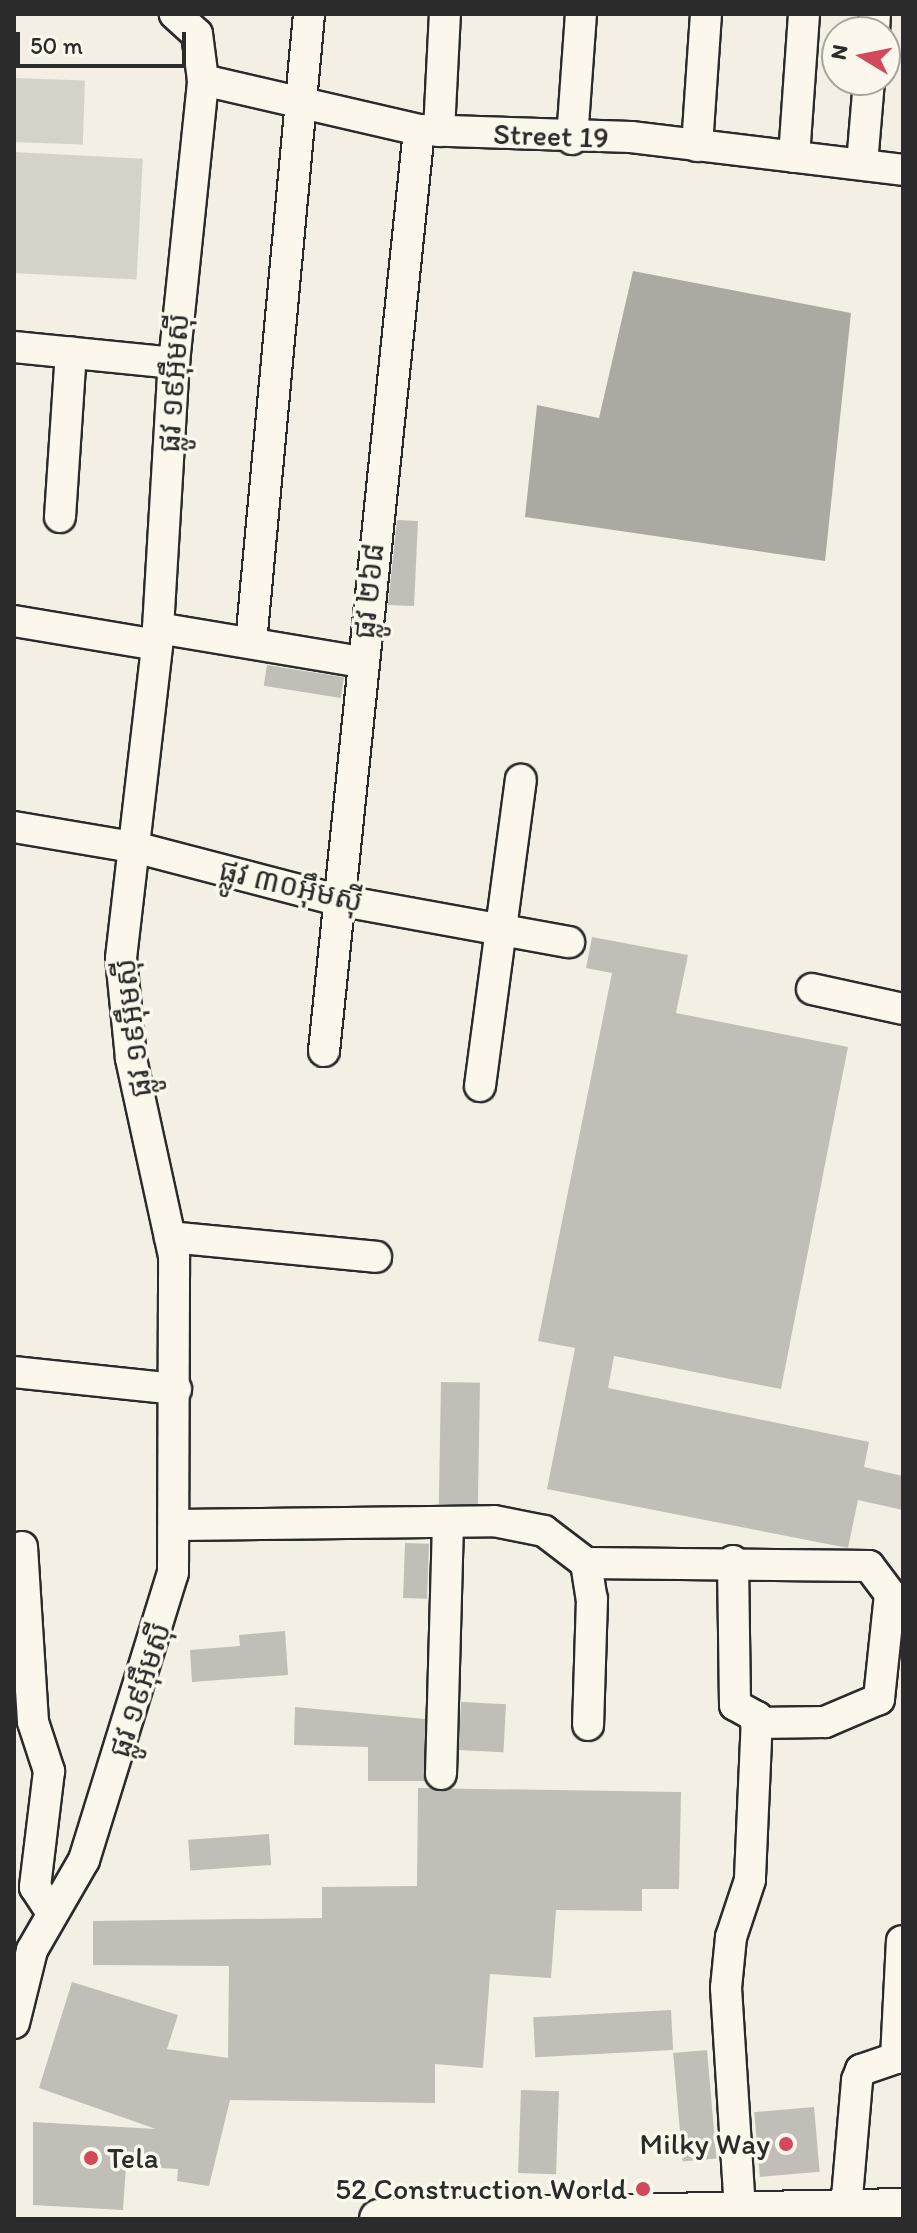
<!DOCTYPE html>
<html>
<head>
<meta charset="utf-8">
<style>
	body { margin:0 }
	#map { position:relative; width:917px; height:2233px; overflow:hidden; background:#f3efe4; font-family:Itim,"Noto Sans Khmer",sans-serif }
	div>[style] { position:absolute }
	[style*='--x'] { left:calc(var(--x)*1px); top:calc(var(--y)*1px); width:calc(var(--w)*1px); rotate:calc(var(--a)*1deg) }
	.green>* { inset:0; background:#d5d2c9; transform-origin:0 0 }
	.water>* { inset:0; background:#aca9a2 }
	.building>* { inset:0; background:#c0beb6; transform-origin:0 0 }
	.roads { filter:drop-shadow(2px 0 #2b2b2b) drop-shadow(-2px 0 #2b2b2b) drop-shadow(0 2px #2b2b2b) drop-shadow(0 -2px #2b2b2b) }
	.minor>* { height:30px; margin:-15px; padding:0 15px; transform-origin:15px; border-radius:15px; background:#fbf7ec }
	.major>* { height:38px; margin:-19px; padding:0 19px; transform-origin:19px; border-radius:19px; background:#fbf7ec }
	.dots>* { width:22px; height:22px; translate:-50% -50%; box-sizing:border-box; border:4px solid #fbf7ec; border-radius:50% }
	span { translate:-50% -50%; white-space:nowrap; text-align:center; line-height:1.15; -webkit-text-stroke:7px #fbf7ec; paint-order:stroke }
	.street-label { font-size:30px; color:#2b2b2b }
	.poi-label { font-size:30px; color:#2b2b2b }
	.right { translate:-100% -50%; text-align:right }
	.left { translate:0 -50%; text-align:left }
	.frame { position:absolute; inset:0; border:16px solid #2b2b2b; pointer-events:none }
	.north { position:absolute; left:821px; top:16px; width:80px; height:80px; box-sizing:border-box; background:#fbf7ec; border:2px solid #a8a59f; border-radius:50%; rotate:280deg; font-size:22px; font-weight:700; line-height:32px; text-align:center; color:#2b2b2b }
	.north::after { content:''; display:block; margin:auto; width:28px; height:36px; background:#d1495b; clip-path:polygon(50% 0,100% 100%,50% 72%,0 100%) }
	.scale { position:absolute; left:16px; top:32px; width:170px; height:36px; box-sizing:border-box; border:4px solid #2b2b2b; border-top:0; padding-left:10px; font-size:24px; line-height:28px; white-space:nowrap; color:#2b2b2b; -webkit-text-stroke:6px #fbf7ec; paint-order:stroke }
</style>
</head>
<body>
<div id="map">
	<div class="green">
		<i style="left:14px;top:78px;width:71px;height:64px;rotate:2deg"></i>
		<i style="left:14px;top:152px;width:129px;height:121px;rotate:3deg"></i>
	</div>
	<div class="water">
		<i style="clip-path:polygon(633px 271px,851px 313px,825px 561px,525px 517px,537px 405px,599px 418px)"></i>
	</div>
	<div class="building">
		<i style="clip-path:polygon(397px 520px,418px 521px,414px 606px,388px 605px)"></i>
		<i style="left:267px;top:665px;width:78px;height:21px;rotate:9deg"></i>
		<i style="clip-path:polygon(592px 937px,688px 955px,676px 1013px,848px 1047px,781px 1389px,614px 1356px,608px 1388px,869px 1442px,864px 1467px,903px 1476px,903px 1510px,858px 1500px,848px 1548px,547px 1489px,575px 1348px,538px 1341px,612px 973px,586px 968px)"></i>
		<i style="left:441px;top:1382px;width:39px;height:122px;rotate:1deg"></i>
		<i style="left:405px;top:1543px;width:24px;height:55px;rotate:2deg"></i>
		<i style="clip-path:polygon(285px 1631px,288px 1675px,192px 1682px,190px 1650px,240px 1646px,239px 1635px)"></i>
		<i style="left:461px;top:1702px;width:45px;height:48px;rotate:3deg"></i>
		<i style="clip-path:polygon(295px 1707px,425px 1719px,425px 1781px,368px 1781px,368px 1747px,294px 1745px)"></i>
		<i style="clip-path:polygon(418px 1788px,681px 1792px,679px 1889px,642px 1889px,642px 1911px,556px 1910px,551px 1978px,490px 1974px,483px 2068px,435px 2064px,435px 2103px,230px 2100px,209px 2186px,177px 2181px,178px 2169px,126px 2166px,123px 2210px,33px 2205px,33px 2122px,156px 2129px,39px 2088px,72px 1982px,178px 2015px,167px 2049px,228px 2058px,229px 1966px,93px 1965px,93px 1921px,322px 1918px,322px 1887px,417px 1886px)"></i>
		<i style="left:269px;top:1834px;width:31px;height:81px;rotate:86deg"></i>
		<i style="left:671px;top:2010px;width:40px;height:138px;rotate:87deg"></i>
		<i style="left:707px;top:2050px;width:109px;height:34px;rotate:85deg"></i>
		<i style="left:521px;top:2090px;width:38px;height:83px;rotate:2deg"></i>
		<i style="left:814px;top:2107px;width:65px;height:60px;rotate:85deg"></i>
	</div>
	<div class="roads">
		<div class="minor">
			<i style="--x:874;--y:32;--w:18;--a:-87"></i>
			<i style="--x:203;--y:80;--w:222;--a:13"></i>
			<i style="--x:419;--y:130;--w:212;--a:1.9"></i>
			<i style="--x:631;--y:137;--w:274;--a:6.9"></i>
			<i style="--x:439;--y:131;--w:117;--a:-87.1"></i>
			<i style="--x:572;--y:139;--w:125;--a:-85.9"></i>
			<i style="--x:697;--y:146;--w:132;--a:-86.1"></i>
			<i style="--x:794;--y:157;--w:143;--a:-86"></i>
			<i style="--x:862;--y:164;--w:84;--a:-85.2"></i>
			<i style="--x:14;--y:347;--w:161;--a:5.7"></i>
			<i style="--x:60;--y:517;--w:165;--a:-86.2"></i>
			<i style="--x:14;--y:621;--w:145;--a:9.5"></i>
			<i style="--x:158;--y:628;--w:206;--a:9.5"></i>
			<i style="--x:251;--y:643;--w:632;--a:-84.73"></i>
			<i style="--x:14;--y:827;--w:126;--a:9.6"></i>
			<i style="--x:138;--y:848;--w:206;--a:14.6"></i>
			<i style="--x:337;--y:900;--w:236;--a:10.3"></i>
			<i style="--x:812;--y:989;--w:93;--a:12.4"></i>
			<i style="--x:324;--y:1051;--w:926;--a:-84.11"></i>
			<i style="--x:480;--y:1086;--w:309;--a:-82.4"></i>
			<i style="--x:170;--y:1237;--w:207;--a:5.5"></i>
			<i style="--x:14;--y:1372;--w:163;--a:6"></i>
			<i style="--x:177;--y:1525;--w:317;--a:-0.7"></i>
			<i style="--x:494;--y:1521;--w:51;--a:11.3"></i>
			<i style="--x:544;--y:1531;--w:53;--a:37.3"></i>
			<i style="--x:586;--y:1563;--w:283;--a:0.6"></i>
			<i style="--x:869;--y:1566;--w:35;--a:53"></i>
			<i style="--x:890;--y:1594;--w:106;--a:96"></i>
			<i style="--x:879;--y:1699;--w:59;--a:156.9"></i>
			<i style="--x:825;--y:1722;--w:69;--a:179.2"></i>
			<i style="--x:22;--y:1547;--w:175;--a:86.4"></i>
			<i style="--x:33;--y:1722;--w:52;--a:71.9"></i>
			<i style="--x:49;--y:1771;--w:117;--a:96.9"></i>
			<i style="--x:35;--y:1887;--w:30;--a:57"></i>
			<i style="--x:733;--y:1561;--w:144;--a:89.2"></i>
			<i style="--x:735;--y:1705;--w:25;--a:29"></i>
			<i style="--x:757;--y:1717;--w:163;--a:92.5"></i>
			<i style="--x:750;--y:1880;--w:60;--a:108.4"></i>
			<i style="--x:731;--y:1937;--w:51;--a:95.6"></i>
			<i style="--x:726;--y:1988;--w:223;--a:86.4"></i>
			<i style="--x:586;--y:1563;--w:36;--a:81"></i>
			<i style="--x:592;--y:1599;--w:126;--a:91.8"></i>
			<i style="--x:441;--y:1774;--w:248;--a:-88.4"></i>
			<i style="--x:14;--y:2023;--w:75;--a:-76.1"></i>
			<i style="--x:32;--y:1950;--w:104;--a:-60"></i>
			<i style="--x:84;--y:1860;--w:300;--a:-72.8"></i>
			<i style="--x:173;--y:1573;--w:317;--a:-89.8"></i>
			<i style="--x:174;--y:1256;--w:203;--a:-102.3"></i>
			<i style="--x:131;--y:1058;--w:100;--a:-95.7"></i>
			<i style="--x:121;--y:958;--w:315;--a:-83.4"></i>
			<i style="--x:157;--y:645;--w:283;--a:-86.6"></i>
			<i style="--x:174;--y:363;--w:284;--a:-84.1"></i>
			<i style="--x:203;--y:80;--w:46;--a:-97.4"></i>
			<i style="--x:197;--y:34;--w:30;--a:-138"></i>
			<i style="--x:846;--y:2209;--w:129;--a:-85.1"></i>
			<i style="--x:857;--y:2080;--w:11;--a:-68"></i>
			<i style="--x:861;--y:2070;--w:37;--a:-19"></i>
			<i style="--x:896;--y:2058;--w:117;--a:-87.1"></i>
		</div>
		<div class="major">
			<i style="--x:379;--y:2219;--w:524;--a:-1.2"></i>
		</div>
	</div>
	<div class="dots">
		<i style="left:786px;top:2144px;background:#d1495b"></i>
		<i style="left:91px;top:2158px;background:#d1495b"></i>
		<i style="left:643px;top:2189px;background:#d1495b"></i>
	</div>
	<div class="street-label">
		<span style="left:551px;top:136px;rotate:2deg">Street 19</span>
		<span style="left:174px;top:383px;rotate:-86deg">ផ្លូវ ១៩អ៊ឹមស៊ី</span>
		<span style="left:369px;top:591px;rotate:-84deg">ផ្លូវ ២៦៨</span>
		<span style="left:291px;top:886px;rotate:13deg">ផ្លូវ ៣០អ៊ឹមស៊ី</span>
		<span style="left:133px;top:1028px;rotate:-97deg">ផ្លូវ ១៩អ៊ឹមស៊ី</span>
		<span style="left:140px;top:1690px;rotate:-72deg">ផ្លូវ ១៩អ៊ឹមស៊ី</span>
	</div>
	<div class="poi-label">
		<span class="right" style="left:770px;top:2144px">Milky Way</span>
		<span class="left" style="left:107px;top:2158px">Tela</span>
		<span class="right" style="left:627px;top:2189px">52 Construction World</span>
	</div>
	<div class="frame"></div>
	<div class="north">N</div>
	<div class="scale">50 m</div>
</div>
</body>
</html>
